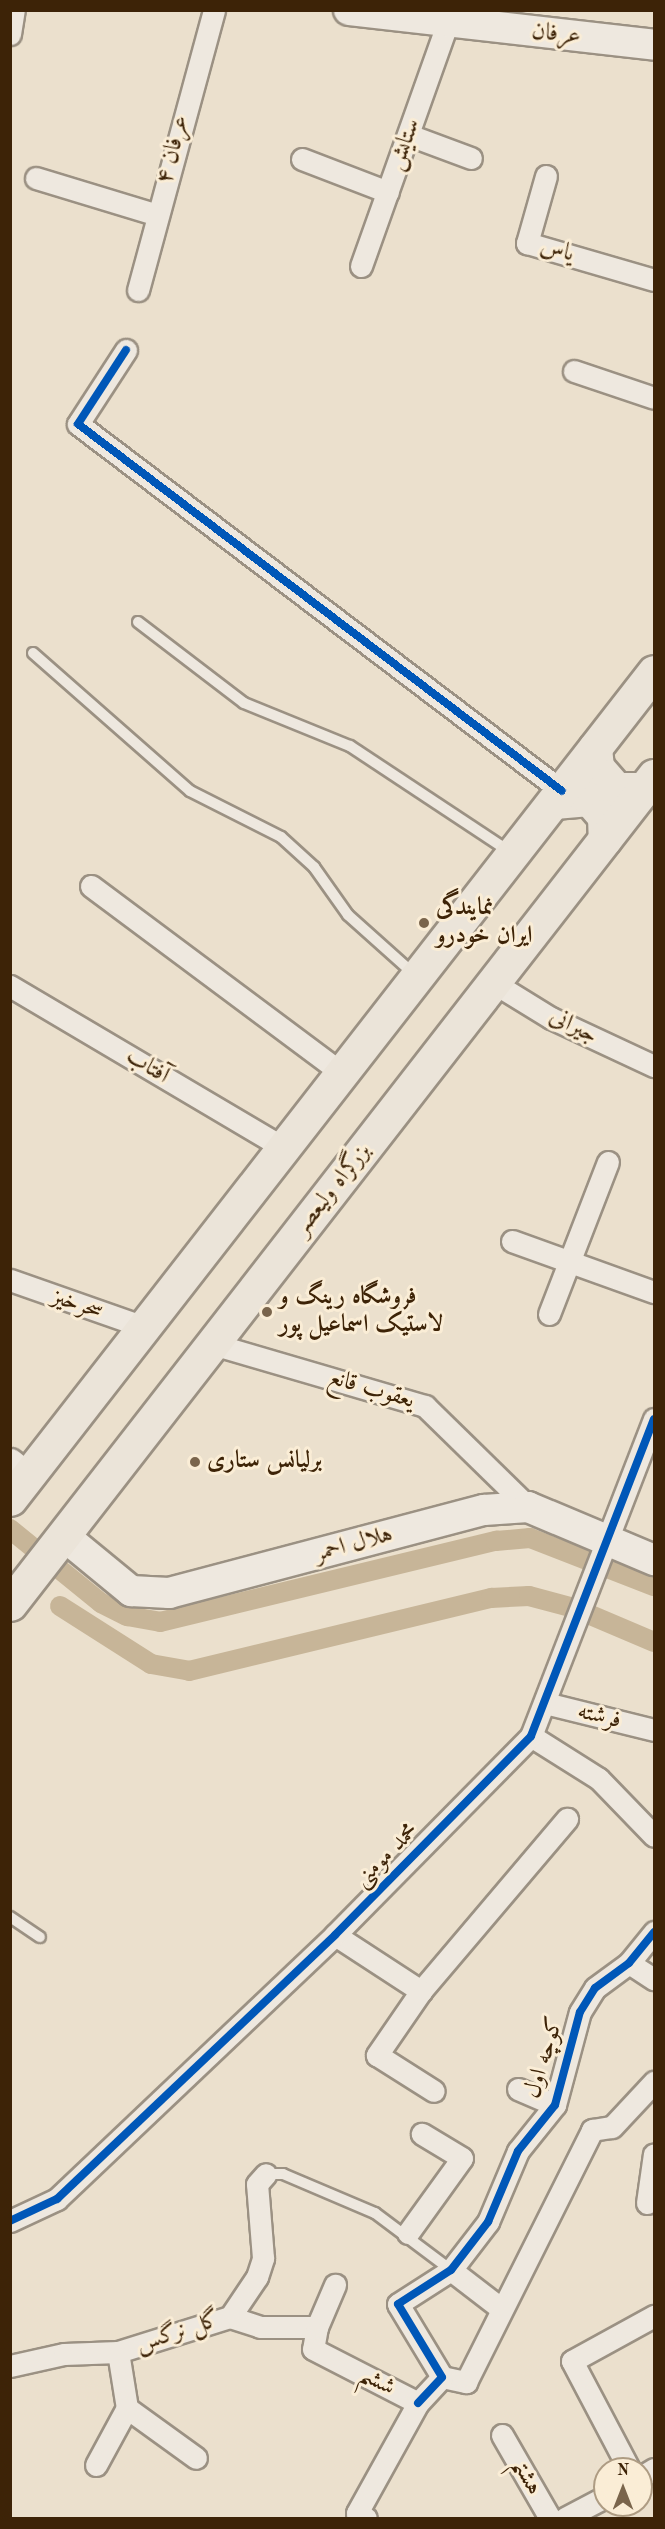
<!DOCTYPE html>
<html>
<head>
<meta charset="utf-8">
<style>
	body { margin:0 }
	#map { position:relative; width:665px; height:2529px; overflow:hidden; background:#ebe0cd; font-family:"Old Standard TT",Amiri,serif }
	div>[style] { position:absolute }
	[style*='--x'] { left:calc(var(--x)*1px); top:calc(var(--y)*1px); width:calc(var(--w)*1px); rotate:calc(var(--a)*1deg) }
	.canal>* { height:20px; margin:-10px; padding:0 10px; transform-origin:10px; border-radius:10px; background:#c7b598 }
	.roads { filter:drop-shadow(2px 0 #9b9183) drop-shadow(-2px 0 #9b9183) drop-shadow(0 2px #9b9183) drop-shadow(0 -2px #9b9183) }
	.service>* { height:10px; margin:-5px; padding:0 5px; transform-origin:5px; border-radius:5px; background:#eee8df }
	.minor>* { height:21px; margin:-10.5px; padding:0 10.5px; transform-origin:10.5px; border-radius:10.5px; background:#eee8df }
	.secondary>* { height:30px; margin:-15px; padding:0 15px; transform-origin:15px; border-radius:15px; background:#eee8df }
	.trunk>* { height:33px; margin:-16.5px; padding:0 16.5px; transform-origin:16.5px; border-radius:16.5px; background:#ebe4d9 }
	.cycleway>* { height:8px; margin:-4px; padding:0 4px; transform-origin:4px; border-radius:4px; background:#0057b8 }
	.dots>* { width:16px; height:16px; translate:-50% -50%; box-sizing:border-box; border:3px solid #faedd6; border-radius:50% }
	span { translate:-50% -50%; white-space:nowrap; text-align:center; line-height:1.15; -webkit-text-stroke:6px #faedd6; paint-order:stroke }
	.street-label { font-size:24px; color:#3d2307 }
	.poi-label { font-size:24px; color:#3d2307; font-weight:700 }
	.left { translate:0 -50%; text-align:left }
	.frame { position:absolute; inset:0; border:12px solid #3d2307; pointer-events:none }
	.north { position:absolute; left:593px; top:2457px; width:60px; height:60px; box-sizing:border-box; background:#faedd6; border:2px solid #ae9c83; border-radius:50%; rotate:0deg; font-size:16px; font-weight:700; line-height:24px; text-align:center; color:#3d2307 }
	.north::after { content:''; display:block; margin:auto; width:21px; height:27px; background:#7a654c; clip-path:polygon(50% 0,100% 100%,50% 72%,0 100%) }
</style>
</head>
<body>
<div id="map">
	<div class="canal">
		<i style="--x:10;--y:1529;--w:117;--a:39.1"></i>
		<i style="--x:101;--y:1603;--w:29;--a:27"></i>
		<i style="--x:127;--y:1616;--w:34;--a:10"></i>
		<i style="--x:160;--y:1622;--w:346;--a:-13.6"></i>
		<i style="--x:496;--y:1541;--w:34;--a:-5"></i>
		<i style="--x:530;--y:1538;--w:133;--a:21.2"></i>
		<i style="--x:60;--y:1606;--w:108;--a:32.5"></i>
		<i style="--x:151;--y:1664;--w:39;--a:10"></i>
		<i style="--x:189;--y:1671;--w:311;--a:-13.6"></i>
		<i style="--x:491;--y:1598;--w:38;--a:-3"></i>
		<i style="--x:529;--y:1596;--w:47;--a:14.9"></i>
		<i style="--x:574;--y:1608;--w:87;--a:23"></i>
	</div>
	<div class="roads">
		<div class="service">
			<i style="--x:138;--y:622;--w:133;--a:37.4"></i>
			<i style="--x:244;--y:703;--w:114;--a:22.1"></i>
			<i style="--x:350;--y:746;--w:192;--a:33.5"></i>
			<i style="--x:33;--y:653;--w:209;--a:41.3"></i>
			<i style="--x:190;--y:791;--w:102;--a:26.8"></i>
			<i style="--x:281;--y:837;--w:45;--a:42.3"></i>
			<i style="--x:314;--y:867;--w:59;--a:54.7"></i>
			<i style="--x:348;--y:915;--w:90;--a:41.8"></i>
			<i style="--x:10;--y:1917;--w:36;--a:34"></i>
			<i style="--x:266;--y:2174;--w:17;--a:0"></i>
			<i style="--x:283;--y:2174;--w:100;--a:23"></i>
			<i style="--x:375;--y:2213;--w:95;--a:36.9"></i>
		</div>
		<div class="minor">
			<i style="--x:10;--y:34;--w:24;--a:-81"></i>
			<i style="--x:409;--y:135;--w:66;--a:20.4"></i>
			<i style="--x:302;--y:159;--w:92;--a:21"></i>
			<i style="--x:546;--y:176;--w:70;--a:105.8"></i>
			<i style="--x:527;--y:243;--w:132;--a:16.2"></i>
			<i style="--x:36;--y:178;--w:127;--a:16.9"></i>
			<i style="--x:361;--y:266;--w:272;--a:-70.4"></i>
			<i style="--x:138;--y:290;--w:290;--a:-74.8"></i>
			<i style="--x:126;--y:350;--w:88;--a:123"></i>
			<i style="--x:78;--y:424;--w:607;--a:37.17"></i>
			<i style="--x:574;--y:371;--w:84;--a:18.6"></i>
			<i style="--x:91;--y:886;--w:313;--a:36.7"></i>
			<i style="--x:494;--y:983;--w:67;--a:31.6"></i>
			<i style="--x:551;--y:1018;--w:114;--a:25"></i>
			<i style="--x:10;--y:986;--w:318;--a:30.6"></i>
			<i style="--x:512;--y:1241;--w:151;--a:19.8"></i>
			<i style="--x:10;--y:1280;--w:142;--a:19.3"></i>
			<i style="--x:549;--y:1314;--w:163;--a:-68.8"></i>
			<i style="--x:213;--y:1344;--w:221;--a:16.3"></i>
			<i style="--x:425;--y:1406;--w:144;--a:44.4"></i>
			<i style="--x:545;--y:1703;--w:112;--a:13.9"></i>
			<i style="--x:531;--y:1736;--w:80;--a:32.3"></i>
			<i style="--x:599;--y:1779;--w:79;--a:46"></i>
			<i style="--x:335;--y:1935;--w:103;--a:33.1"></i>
			<i style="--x:421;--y:1991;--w:226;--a:-49.7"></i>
			<i style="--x:629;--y:1963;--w:30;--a:33"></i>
			<i style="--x:421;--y:1991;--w:78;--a:124.5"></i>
			<i style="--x:377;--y:2055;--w:67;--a:32.3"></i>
			<i style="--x:518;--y:2089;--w:40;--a:23.4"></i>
			<i style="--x:647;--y:2203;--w:49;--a:-81.9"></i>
			<i style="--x:10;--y:2221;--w:52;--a:-25.1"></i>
			<i style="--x:57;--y:2199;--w:383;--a:-43.5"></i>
			<i style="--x:335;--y:1935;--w:279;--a:-45.4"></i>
			<i style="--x:531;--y:1736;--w:340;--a:-68.8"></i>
			<i style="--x:408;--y:2233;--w:92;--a:-54.2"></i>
			<i style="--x:462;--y:2158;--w:47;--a:-149"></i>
			<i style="--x:451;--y:2270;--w:61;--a:37.6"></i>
			<i style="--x:230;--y:2317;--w:32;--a:18"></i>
			<i style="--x:260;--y:2327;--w:57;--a:0"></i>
			<i style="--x:317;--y:2327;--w:22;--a:100"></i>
			<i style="--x:313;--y:2349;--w:118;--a:27.2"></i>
			<i style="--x:418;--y:2403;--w:126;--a:119"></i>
			<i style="--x:357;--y:2513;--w:10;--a:29"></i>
			<i style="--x:317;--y:2327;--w:46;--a:-66.8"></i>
			<i style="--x:118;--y:2352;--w:57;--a:80.9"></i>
			<i style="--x:127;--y:2408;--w:85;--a:35.9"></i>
			<i style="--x:10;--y:2366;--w:55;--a:-12.5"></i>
			<i style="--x:64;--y:2354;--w:54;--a:-2.1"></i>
			<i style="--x:118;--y:2352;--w:117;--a:-17.4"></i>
			<i style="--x:230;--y:2317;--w:48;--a:-56"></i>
			<i style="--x:257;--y:2277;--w:20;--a:-72"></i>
			<i style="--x:263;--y:2258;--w:74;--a:-94.6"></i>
			<i style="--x:257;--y:2184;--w:13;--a:-48"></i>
			<i style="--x:442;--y:2377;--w:25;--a:12"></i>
			<i style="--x:466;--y:2382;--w:282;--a:-63.4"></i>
			<i style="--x:592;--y:2130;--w:20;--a:-9"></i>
			<i style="--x:612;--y:2127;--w:62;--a:-47"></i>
			<i style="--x:418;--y:2403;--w:35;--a:-47"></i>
			<i style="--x:442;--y:2377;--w:85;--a:-121.1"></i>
			<i style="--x:398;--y:2304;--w:63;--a:-32.7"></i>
			<i style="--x:451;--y:2270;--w:61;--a:-52.4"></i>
			<i style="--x:488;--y:2222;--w:77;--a:-67.1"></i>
			<i style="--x:518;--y:2151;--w:59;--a:-51.2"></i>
			<i style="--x:555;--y:2105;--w:96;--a:-75"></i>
			<i style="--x:580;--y:2012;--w:28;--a:-58"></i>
			<i style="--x:595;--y:1988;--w:42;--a:-36.3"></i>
			<i style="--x:629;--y:1963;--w:40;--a:-51"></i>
			<i style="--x:502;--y:2435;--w:96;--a:60"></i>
			<i style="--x:96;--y:2465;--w:65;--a:-61.5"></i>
			<i style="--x:629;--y:2469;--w:122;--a:-117.8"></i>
			<i style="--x:572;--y:2361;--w:94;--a:-28.8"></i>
			<i style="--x:641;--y:2477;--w:15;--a:-32"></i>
			<i style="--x:565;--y:2518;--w:45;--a:-27.7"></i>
		</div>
		<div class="secondary">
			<i style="--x:349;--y:10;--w:307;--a:6.5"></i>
			<i style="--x:10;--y:1464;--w:22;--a:39"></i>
			<i style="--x:64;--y:1536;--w:87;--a:39.4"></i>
			<i style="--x:131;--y:1591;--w:38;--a:3"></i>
			<i style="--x:169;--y:1593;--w:326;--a:-14.8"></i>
			<i style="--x:484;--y:1510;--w:44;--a:-3.9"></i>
			<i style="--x:528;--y:1507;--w:137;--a:22.8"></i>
		</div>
		<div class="trunk">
			<i style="--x:595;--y:748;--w:19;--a:84"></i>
			<i style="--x:597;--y:767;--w:29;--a:49"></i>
			<i style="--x:616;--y:789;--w:29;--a:0"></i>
			<i style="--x:554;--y:802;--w:35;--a:-5"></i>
			<i style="--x:589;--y:799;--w:23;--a:49"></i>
			<i style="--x:604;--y:816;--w:23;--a:88"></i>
			<i style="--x:10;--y:1499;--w:1048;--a:-52.09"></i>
			<i style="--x:10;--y:1604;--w:1049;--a:-52.13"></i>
		</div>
	</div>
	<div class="cycleway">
		<i style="--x:126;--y:350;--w:88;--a:123"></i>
		<i style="--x:78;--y:424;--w:607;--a:37.17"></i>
		<i style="--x:10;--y:2221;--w:52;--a:-25.1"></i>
		<i style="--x:57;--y:2199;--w:383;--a:-43.5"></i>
		<i style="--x:335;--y:1935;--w:279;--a:-45.4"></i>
		<i style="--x:531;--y:1736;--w:340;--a:-68.8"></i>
		<i style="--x:418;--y:2403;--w:35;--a:-47"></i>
		<i style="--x:442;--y:2377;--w:85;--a:-121.1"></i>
		<i style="--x:398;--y:2304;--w:63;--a:-32.7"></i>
		<i style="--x:451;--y:2270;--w:61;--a:-52.4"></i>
		<i style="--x:488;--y:2222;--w:77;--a:-67.1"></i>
		<i style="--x:518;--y:2151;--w:59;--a:-51.2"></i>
		<i style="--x:555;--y:2105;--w:96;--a:-75"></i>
		<i style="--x:580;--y:2012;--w:28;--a:-58"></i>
		<i style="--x:595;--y:1988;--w:42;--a:-36.3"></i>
		<i style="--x:629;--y:1963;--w:40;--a:-51"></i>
	</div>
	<div class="dots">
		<i style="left:424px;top:923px;background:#7a654c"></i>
		<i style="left:267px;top:1312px;background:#7a654c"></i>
		<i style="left:195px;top:1462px;background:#7a654c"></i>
	</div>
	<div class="street-label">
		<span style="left:556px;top:35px;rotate:6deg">عرفان</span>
		<span style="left:405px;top:145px;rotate:-70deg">ستایش</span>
		<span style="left:174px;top:150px;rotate:-76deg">عرفان ۴</span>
		<span style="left:557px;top:251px;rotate:16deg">یاس</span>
		<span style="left:573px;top:1027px;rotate:26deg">جیرانی</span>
		<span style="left:147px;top:1067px;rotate:31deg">آفتاب</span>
		<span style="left:333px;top:1190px;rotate:-52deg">بزرگراه ولیعصر</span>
		<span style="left:77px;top:1305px;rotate:18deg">سحرخیز</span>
		<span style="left:371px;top:1390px;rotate:16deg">یعقوب قانع</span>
		<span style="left:354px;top:1545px;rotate:-15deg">هلال احمر</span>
		<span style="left:599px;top:1717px;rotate:14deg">فرشته</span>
		<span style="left:387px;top:1856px;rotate:-45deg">محمد مومنی</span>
		<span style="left:545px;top:2058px;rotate:-73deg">کوچه اول</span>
		<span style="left:178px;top:2333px;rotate:-18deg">گل نرگس</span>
		<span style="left:377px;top:2382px;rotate:28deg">ششم</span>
		<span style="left:526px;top:2477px;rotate:60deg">هشتم</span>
	</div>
	<div class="poi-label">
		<span class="left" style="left:436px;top:923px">نمایندگی<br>ایران خودرو</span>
		<span class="left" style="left:279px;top:1312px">فروشگاه رینگ و<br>لاستیک اسماعیل پور</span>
		<span class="left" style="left:207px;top:1462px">برلیانس ستاری</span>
	</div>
	<div class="frame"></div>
	<div class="north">N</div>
</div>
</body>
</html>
